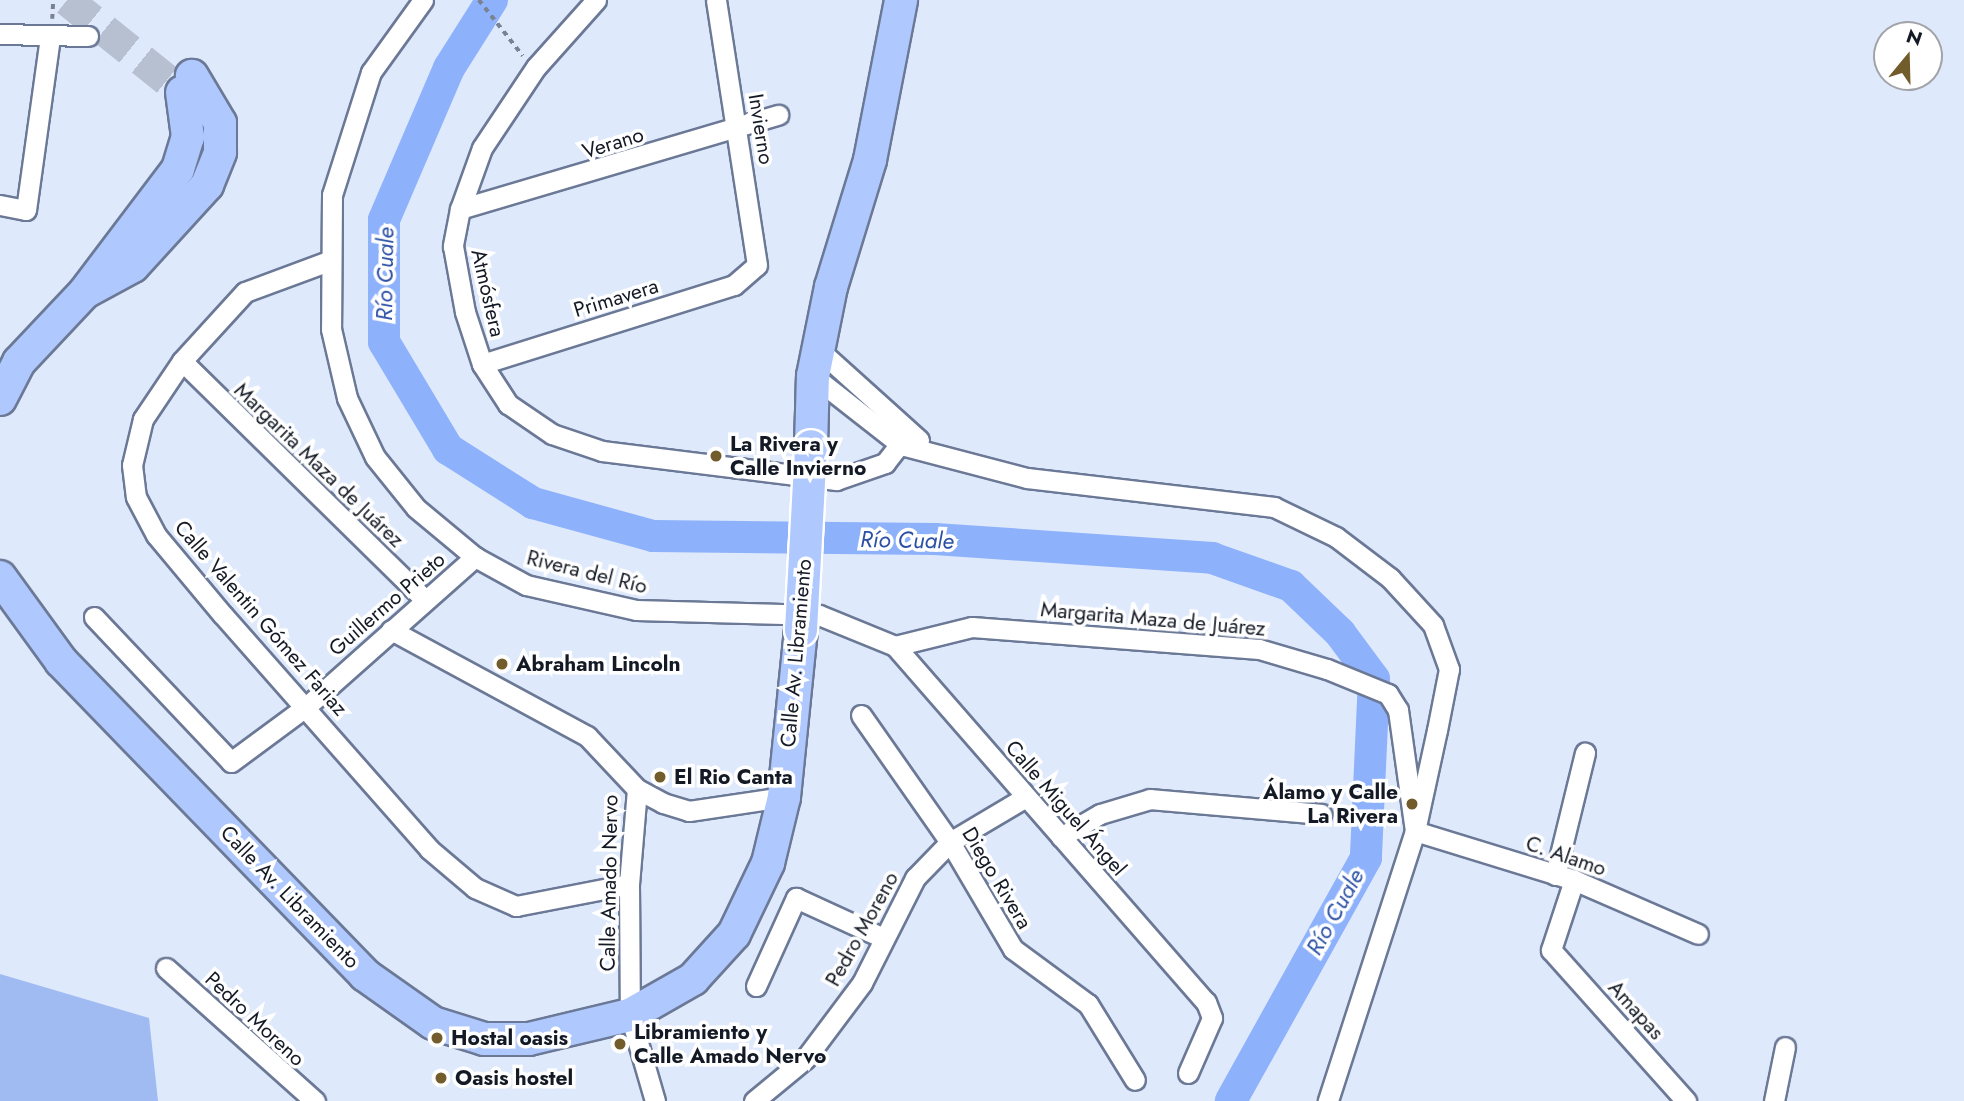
<!DOCTYPE html>
<html>
<head>
<meta charset="utf-8">
<style>
	body { margin:0 }
	#map { position:relative; width:1964px; height:1101px; overflow:hidden; background:#dfe9fc; font-family:Jost,sans-serif }
	div>[style] { position:absolute }
	[style*='--x'] { left:calc(var(--x)*1px); top:calc(var(--y)*1px); width:calc(var(--w)*1px); rotate:calc(var(--a)*1deg) }
	.green>* { inset:0; background:#9fbbf2 }
	.river>* { height:32px; margin:-16px; padding:0 16px; transform-origin:16px; border-radius:16px; background:#8db1fb }
	.primary-tunnel>* { height:32px; margin-top:-16px; transform-origin:0; background:repeating-linear-gradient(90deg,#b6c0d1 0 32px,transparent 0 48px) }
	.path>* { height:3.5px; margin-top:-1.75px; transform-origin:0; background:repeating-linear-gradient(90deg,#7a8291 0 5px,transparent 0 10px) }
	.roads { filter:drop-shadow(2px 0 #6b7996) drop-shadow(-2px 0 #6b7996) drop-shadow(0 2px #6b7996) drop-shadow(0 -2px #6b7996) }
	.minor>* { height:19px; margin:-9.5px; padding:0 9.5px; transform-origin:9.5px; border-radius:9.5px; background:#fff }
	.primary>* { height:32px; margin:-16px; padding:0 16px; transform-origin:16px; border-radius:16px; background:#afc8fe }
	.bridges { filter:drop-shadow(2px 0 #fff) drop-shadow(-2px 0 #fff) drop-shadow(0 2px #fff) drop-shadow(0 -2px #fff) }
	.primary-bridge>* { height:32px; margin:-16px; padding:0 16px; transform-origin:16px; border-radius:16px; background:#afc8fe }
	.dots>* { width:19px; height:19px; translate:-50% -50%; box-sizing:border-box; border:4px solid #fff; border-radius:50% }
	span { translate:-50% -50%; white-space:nowrap; text-align:center; line-height:1.15; -webkit-text-stroke:7px #fff; paint-order:stroke }
	.street-label { font-size:21px; color:#141a25 }
	.poi-label { font-size:21px; color:#141a25; font-weight:700 }
	.left { translate:0 -50%; text-align:left }
	.right { translate:-100% -50%; text-align:right }
	.water-label { font-size:23px; color:#2c50a5; font-style:italic }
	.north { position:absolute; left:1873px; top:21px; width:70px; height:70px; box-sizing:border-box; background:#fff; border:2px solid #a1a3a8; border-radius:50%; rotate:19deg; font-size:19px; font-weight:700; line-height:28px; text-align:center; color:#141a25 }
	.north::after { content:''; display:block; margin:auto; width:24px; height:32px; background:#725c2c; clip-path:polygon(50% 0,100% 100%,50% 72%,0 100%) }
</style>
</head>
<body>
<div id="map">
	<div class="green">
		<i style="clip-path:polygon(0 974px,149px 1018px,158px 1101px,0 1101px)"></i>
	</div>
	<div class="river">
		<i style="--x:492;--y:0;--w:80;--a:122.3"></i>
		<i style="--x:449;--y:68;--w:165;--a:113.2"></i>
		<i style="--x:384;--y:220;--w:122;--a:90"></i>
		<i style="--x:384;--y:342;--w:125;--a:59.1"></i>
		<i style="--x:448;--y:449;--w:101;--a:32.4"></i>
		<i style="--x:533;--y:503;--w:124;--a:15.4"></i>
		<i style="--x:653;--y:536;--w:282;--a:0.6"></i>
		<i style="--x:935;--y:539;--w:278;--a:3.9"></i>
		<i style="--x:1212;--y:558;--w:84;--a:19.5"></i>
		<i style="--x:1291;--y:586;--w:68;--a:43.8"></i>
		<i style="--x:1340;--y:633;--w:57;--a:53.5"></i>
		<i style="--x:1374;--y:679;--w:179;--a:92.6"></i>
		<i style="--x:1366;--y:858;--w:278;--a:119.1"></i>
	</div>
	<div class="primary-tunnel">
		<i style="--x:67;--y:0;--w:147;--a:38.7"></i>
	</div>
	<div class="path">
		<i style="--x:479;--y:0;--w:71;--a:51.8"></i>
		<i style="--x:52;--y:19;--w:19;--a:-87"></i>
	</div>
	<div class="roads">
		<div class="minor">
			<i style="--x:423;--y:0;--w:89;--a:125.8"></i>
			<i style="--x:371;--y:72;--w:129;--a:107.6"></i>
			<i style="--x:332;--y:195;--w:134;--a:90.4"></i>
			<i style="--x:331;--y:329;--w:71;--a:76.9"></i>
			<i style="--x:347;--y:398;--w:65;--a:64.6"></i>
			<i style="--x:375;--y:457;--w:65;--a:51.2"></i>
			<i style="--x:416;--y:508;--w:77;--a:39.7"></i>
			<i style="--x:475;--y:557;--w:58;--a:28.8"></i>
			<i style="--x:526;--y:585;--w:113;--a:12.8"></i>
			<i style="--x:636;--y:610;--w:183;--a:1.6"></i>
			<i style="--x:819;--y:615;--w:82;--a:22.2"></i>
			<i style="--x:895;--y:646;--w:473;--a:48.9"></i>
			<i style="--x:1206;--y:1002;--w:17;--a:69"></i>
			<i style="--x:1212;--y:1018;--w:60;--a:113.6"></i>
			<i style="--x:596;--y:0;--w:90;--a:131.8"></i>
			<i style="--x:536;--y:67;--w:97;--a:123.7"></i>
			<i style="--x:482;--y:148;--w:65;--a:109.8"></i>
			<i style="--x:460;--y:209;--w:38;--a:101"></i>
			<i style="--x:453;--y:246;--w:67;--a:79.7"></i>
			<i style="--x:465;--y:312;--w:55;--a:71.9"></i>
			<i style="--x:482;--y:364;--w:48;--a:57"></i>
			<i style="--x:508;--y:404;--w:53;--a:34.3"></i>
			<i style="--x:552;--y:434;--w:53;--a:18.8"></i>
			<i style="--x:602;--y:451;--w:236;--a:7.1"></i>
			<i style="--x:836;--y:480;--w:52;--a:-19.1"></i>
			<i style="--x:885;--y:463;--w:39;--a:-52"></i>
			<i style="--x:0;--y:34;--w:88;--a:1.3"></i>
			<i style="--x:0;--y:205;--w:26;--a:11"></i>
			<i style="--x:26;--y:210;--w:175;--a:-82.1"></i>
			<i style="--x:460;--y:209;--w:332;--a:-16.5"></i>
			<i style="--x:326;--y:262;--w:86;--a:159.7"></i>
			<i style="--x:245;--y:292;--w:93;--a:132.4"></i>
			<i style="--x:182;--y:361;--w:70;--a:123.9"></i>
			<i style="--x:143;--y:419;--w:47;--a:103.4"></i>
			<i style="--x:132;--y:465;--w:32;--a:83"></i>
			<i style="--x:136;--y:497;--w:43;--a:62.2"></i>
			<i style="--x:156;--y:535;--w:104;--a:50.1"></i>
			<i style="--x:223;--y:615;--w:312;--a:48.6"></i>
			<i style="--x:429;--y:849;--w:60;--a:40.3"></i>
			<i style="--x:475;--y:888;--w:45;--a:23.7"></i>
			<i style="--x:516;--y:906;--w:115;--a:-11"></i>
			<i style="--x:818;--y:349;--w:136;--a:42"></i>
			<i style="--x:182;--y:361;--w:341;--a:44.5"></i>
			<i style="--x:482;--y:364;--w:264;--a:-17.4"></i>
			<i style="--x:734;--y:285;--w:30;--a:-41"></i>
			<i style="--x:757;--y:265;--w:268;--a:-98.8"></i>
			<i style="--x:813;--y:376;--w:112;--a:38.1"></i>
			<i style="--x:901;--y:445;--w:130;--a:14.7"></i>
			<i style="--x:1027;--y:478;--w:249;--a:6.7"></i>
			<i style="--x:1274;--y:507;--w:69;--a:25.8"></i>
			<i style="--x:1336;--y:537;--w:68;--a:37.2"></i>
			<i style="--x:1390;--y:578;--w:64;--a:47.5"></i>
			<i style="--x:1433;--y:625;--w:47;--a:70"></i>
			<i style="--x:1449;--y:669;--w:62;--a:101.1"></i>
			<i style="--x:1437;--y:730;--w:103;--a:102.3"></i>
			<i style="--x:1415;--y:831;--w:284;--a:107.9"></i>
			<i style="--x:94;--y:617;--w:199;--a:46.6"></i>
			<i style="--x:231;--y:762;--w:94;--a:-36.4"></i>
			<i style="--x:307;--y:706;--w:225;--a:-41.6"></i>
			<i style="--x:391;--y:630;--w:223;--a:28.4"></i>
			<i style="--x:587;--y:736;--w:73;--a:46.7"></i>
			<i style="--x:637;--y:789;--w:30;--a:28"></i>
			<i style="--x:663;--y:803;--w:27;--a:17"></i>
			<i style="--x:689;--y:811;--w:96;--a:-8.4"></i>
			<i style="--x:895;--y:646;--w:79;--a:-13.9"></i>
			<i style="--x:972;--y:627;--w:288;--a:4.4"></i>
			<i style="--x:1259;--y:649;--w:71;--a:16.4"></i>
			<i style="--x:1327;--y:669;--w:66;--a:22.3"></i>
			<i style="--x:1388;--y:694;--w:19;--a:58"></i>
			<i style="--x:1398;--y:710;--w:122;--a:82"></i>
			<i style="--x:1415;--y:831;--w:166;--a:17.1"></i>
			<i style="--x:1574;--y:880;--w:135;--a:23.5"></i>
			<i style="--x:861;--y:715;--w:155;--a:55"></i>
			<i style="--x:950;--y:842;--w:124;--a:59.5"></i>
			<i style="--x:1013;--y:949;--w:93;--a:36.3"></i>
			<i style="--x:1088;--y:1004;--w:89;--a:58.3"></i>
			<i style="--x:637;--y:789;--w:95;--a:94.8"></i>
			<i style="--x:629;--y:884;--w:131;--a:89.6"></i>
			<i style="--x:630;--y:1015;--w:90;--a:73.8"></i>
			<i style="--x:1061;--y:837;--w:45;--a:-30.5"></i>
			<i style="--x:1100;--y:814;--w:52;--a:-16.7"></i>
			<i style="--x:1150;--y:799;--w:172;--a:5"></i>
			<i style="--x:1555;--y:875;--w:126;--a:-76.2"></i>
			<i style="--x:1574;--y:880;--w:74;--a:108.2"></i>
			<i style="--x:1551;--y:950;--w:203;--a:48.2"></i>
			<i style="--x:166;--y:968;--w:200;--a:41.8"></i>
			<i style="--x:756;--y:986;--w:97;--a:-65.6"></i>
			<i style="--x:796;--y:898;--w:94;--a:24.6"></i>
			<i style="--x:754;--y:1101;--w:66;--a:-39.5"></i>
			<i style="--x:805;--y:1059;--w:95;--a:-53.1"></i>
			<i style="--x:862;--y:983;--w:118;--a:-63.2"></i>
			<i style="--x:915;--y:878;--w:50;--a:-45.8"></i>
			<i style="--x:950;--y:842;--w:86;--a:-30.7"></i>
			<i style="--x:1774;--y:1101;--w:55;--a:-78.5"></i>
		</div>
		<div class="primary">
			<i style="--x:87;--y:291;--w:52;--a:-28.5"></i>
			<i style="--x:133;--y:266;--w:110;--a:-47.6"></i>
			<i style="--x:207;--y:185;--w:35;--a:-68"></i>
			<i style="--x:220;--y:152;--w:29;--a:-90"></i>
			<i style="--x:220;--y:123;--w:55;--a:-120.8"></i>
			<i style="--x:0;--y:399;--w:42;--a:-62.8"></i>
			<i style="--x:19;--y:362;--w:96;--a:-46.7"></i>
			<i style="--x:85;--y:292;--w:154;--a:-52.9"></i>
			<i style="--x:178;--y:169;--w:34;--a:-73"></i>
			<i style="--x:188;--y:137;--w:45;--a:-97.6"></i>
			<i style="--x:811;--y:446;--w:70;--a:-88.4"></i>
			<i style="--x:813;--y:376;--w:91;--a:-78.6"></i>
			<i style="--x:831;--y:287;--w:133;--a:-72.9"></i>
			<i style="--x:870;--y:160;--w:163;--a:-79"></i>
			<i style="--x:0;--y:577;--w:104;--a:54"></i>
			<i style="--x:61;--y:661;--w:437;--a:45.9"></i>
			<i style="--x:365;--y:975;--w:83;--a:35.2"></i>
			<i style="--x:433;--y:1023;--w:53;--a:17.4"></i>
			<i style="--x:484;--y:1039;--w:45;--a:0"></i>
			<i style="--x:529;--y:1039;--w:104;--a:-13.4"></i>
			<i style="--x:630;--y:1015;--w:73;--a:-29.7"></i>
			<i style="--x:693;--y:979;--w:61;--a:-47.7"></i>
			<i style="--x:734;--y:934;--w:79;--a:-64.4"></i>
			<i style="--x:768;--y:863;--w:68;--a:-76.4"></i>
			<i style="--x:784;--y:797;--w:168;--a:-84.2"></i>
		</div>
	</div>
	<div class="bridges">
		<div class="primary-bridge">
			<i style="--x:801;--y:630;--w:184;--a:-86.9"></i>
		</div>
	</div>
	<div class="dots">
		<i style="left:716px;top:456px;background:#725c2c"></i>
		<i style="left:502px;top:664px;background:#725c2c"></i>
		<i style="left:660px;top:777px;background:#725c2c"></i>
		<i style="left:1412px;top:804px;background:#725c2c"></i>
		<i style="left:437px;top:1038px;background:#725c2c"></i>
		<i style="left:620px;top:1044px;background:#725c2c"></i>
		<i style="left:441px;top:1078px;background:#725c2c"></i>
	</div>
	<div class="street-label">
		<span style="left:761px;top:129px;rotate:81deg">Invierno</span>
		<span style="left:613px;top:143px;rotate:-17deg">Verano</span>
		<span style="left:488px;top:293px;rotate:77deg">Atmósfera</span>
		<span style="left:616px;top:298px;rotate:-17deg">Primavera</span>
		<span style="left:319px;top:465px;rotate:44deg">Margarita Maza de Juárez</span>
		<span style="left:587px;top:572px;rotate:14deg">Rivera del Río</span>
		<span style="left:387px;top:604px;rotate:-41deg">Guillermo Prieto</span>
		<span style="left:261px;top:618px;rotate:49deg">Calle Valentin Gómez Fariaz</span>
		<span style="left:1153px;top:619px;rotate:5deg">Margarita Maza de Juárez</span>
		<span style="left:796px;top:653px;rotate:-85deg">Calle Av. Libramiento</span>
		<span style="left:1066px;top:808px;rotate:49deg">Calle Miguel Ángel</span>
		<span style="left:1566px;top:856px;rotate:19deg">C. Alamo</span>
		<span style="left:997px;top:878px;rotate:59deg">Diego Rivera</span>
		<span style="left:609px;top:883px;rotate:-89deg">Calle Amado Nervo</span>
		<span style="left:290px;top:897px;rotate:46deg">Calle Av. Libramiento</span>
		<span style="left:862px;top:929px;rotate:-61deg">Pedro Moreno</span>
		<span style="left:1636px;top:1010px;rotate:48deg">Amapas</span>
		<span style="left:255px;top:1019px;rotate:43deg">Pedro Moreno</span>
	</div>
	<div class="poi-label">
		<span class="left" style="left:730px;top:456px">La Rivera y<br>Calle Invierno</span>
		<span class="left" style="left:516px;top:664px">Abraham Lincoln</span>
		<span class="left" style="left:674px;top:777px">El Rio Canta</span>
		<span class="right" style="left:1398px;top:804px">Álamo y Calle<br>La Rivera</span>
		<span class="left" style="left:634px;top:1044px">Libramiento y<br>Calle Amado Nervo</span>
		<span class="left" style="left:451px;top:1038px">Hostal oasis</span>
		<span class="left" style="left:455px;top:1078px">Oasis hostel</span>
	</div>
	<div class="water-label">
		<span style="left:385px;top:274px;rotate:-89deg">Río Cuale</span>
		<span style="left:907px;top:540px;rotate:1deg">Río Cuale</span>
		<span style="left:1335px;top:912px;rotate:-61deg">Río Cuale</span>
	</div>
	<div class="north">N</div>
</div>
</body>
</html>
